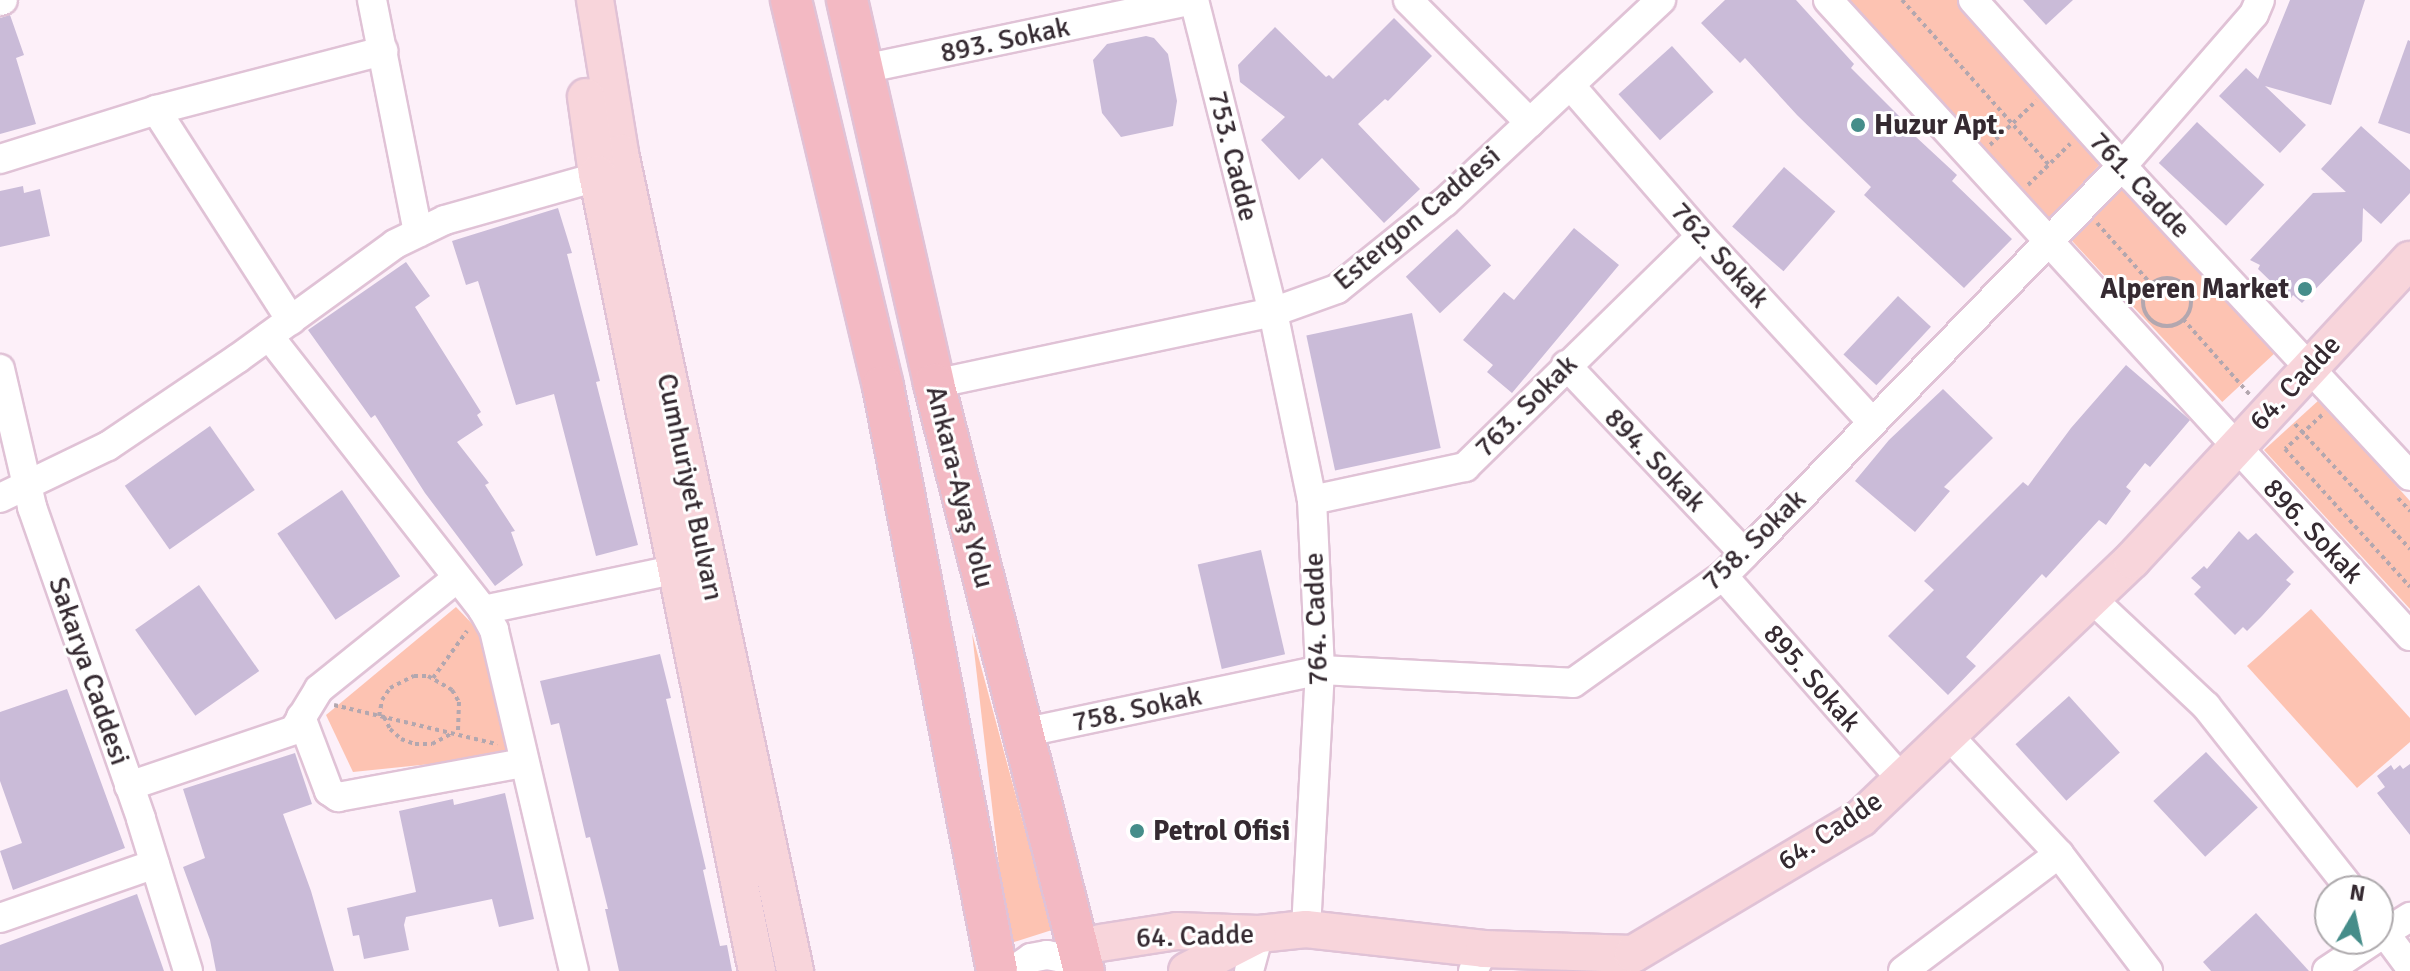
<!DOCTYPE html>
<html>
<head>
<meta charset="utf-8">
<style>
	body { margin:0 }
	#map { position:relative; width:2410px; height:971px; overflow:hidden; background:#fdf0f9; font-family:Signika,sans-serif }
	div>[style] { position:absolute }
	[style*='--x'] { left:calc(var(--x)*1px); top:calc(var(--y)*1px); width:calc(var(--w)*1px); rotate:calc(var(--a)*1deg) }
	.green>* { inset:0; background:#fdc3b2; transform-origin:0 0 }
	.building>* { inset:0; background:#cabbd8; transform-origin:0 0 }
	.path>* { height:4px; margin-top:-2px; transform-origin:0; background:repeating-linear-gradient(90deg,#b3a7af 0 4px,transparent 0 8px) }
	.path>.ring { margin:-2px; padding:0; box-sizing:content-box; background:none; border:4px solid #b3a7af; border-radius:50% }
	.roads { filter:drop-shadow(2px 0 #e0c2d6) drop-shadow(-2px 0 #e0c2d6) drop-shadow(0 2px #e0c2d6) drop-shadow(0 -2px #e0c2d6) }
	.minor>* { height:28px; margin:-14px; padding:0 14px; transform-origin:14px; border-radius:14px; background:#fff }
	.major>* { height:36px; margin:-18px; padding:0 18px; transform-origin:18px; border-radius:18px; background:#f8d5db }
	.highway>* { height:40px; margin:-20px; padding:0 20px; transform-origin:20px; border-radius:20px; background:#f3b9c3 }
	.dots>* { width:22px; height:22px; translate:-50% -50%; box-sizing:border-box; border:4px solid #fff; border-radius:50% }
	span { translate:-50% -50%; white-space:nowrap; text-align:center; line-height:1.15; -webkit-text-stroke:6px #fff; paint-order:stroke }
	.street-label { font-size:28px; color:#352a31 }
	.poi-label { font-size:28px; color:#352a31; font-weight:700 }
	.left { translate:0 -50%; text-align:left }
	.right { translate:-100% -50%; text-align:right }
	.north { position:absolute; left:2314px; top:875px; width:80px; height:80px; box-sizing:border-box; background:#fff; border:2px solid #aeaaad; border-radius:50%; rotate:9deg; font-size:22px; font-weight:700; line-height:32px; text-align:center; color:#352a31 }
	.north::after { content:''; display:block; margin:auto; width:28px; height:36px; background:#458d8a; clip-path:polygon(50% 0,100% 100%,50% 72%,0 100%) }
</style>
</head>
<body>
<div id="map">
	<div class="green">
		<i style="clip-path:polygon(1849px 0,1959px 0,2104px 160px,2049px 219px)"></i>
		<i style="left:2121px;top:182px;width:230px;height:76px;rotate:47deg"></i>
		<i style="clip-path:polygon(2319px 400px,2410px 501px,2410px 609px,2264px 450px)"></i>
		<i style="clip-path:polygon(456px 607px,480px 632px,508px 756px,353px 772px,326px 715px)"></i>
		<i style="clip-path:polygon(2311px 609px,2410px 718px,2410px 742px,2357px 788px,2247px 666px)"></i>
		<i style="clip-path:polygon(972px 633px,1052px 930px,1008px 944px)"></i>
	</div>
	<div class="building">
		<i style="clip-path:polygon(1725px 0,1796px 0,1854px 64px,1851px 68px,1905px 122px,1902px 124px,1957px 175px,1952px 181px,2012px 239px,1964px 288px,1864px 195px,1871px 187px,1797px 115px,1745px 58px,1740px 63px,1701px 23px)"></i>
		<i style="clip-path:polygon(2023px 0,2073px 0,2046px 25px)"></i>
		<i style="clip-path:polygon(2290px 0,2365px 0,2331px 105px,2265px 86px,2306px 125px,2280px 153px,2219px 96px,2246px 68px,2258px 79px)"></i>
		<i style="clip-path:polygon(10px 15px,24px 55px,16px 58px,36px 124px,0 134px,0 18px)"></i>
		<i style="clip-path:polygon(1394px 18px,1432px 56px,1388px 101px,1385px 99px,1358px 124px,1420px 189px,1384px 223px,1322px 158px,1299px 180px,1261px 140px,1285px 117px,1240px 82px,1238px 65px,1275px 27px,1326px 77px,1329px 75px,1333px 79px)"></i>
		<i style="clip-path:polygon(1146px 36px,1154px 38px,1168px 54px,1177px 101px,1173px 126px,1121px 137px,1102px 113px,1093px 60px,1107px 44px)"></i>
		<i style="clip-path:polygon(2408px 40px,2410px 41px,2410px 134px,2378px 123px)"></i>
		<i style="left:1672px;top:46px;width:62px;height:72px;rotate:48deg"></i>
		<i style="left:2197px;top:122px;width:92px;height:56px;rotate:43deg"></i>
		<i style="clip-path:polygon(2361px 126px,2410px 170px,2410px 193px,2381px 224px,2363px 208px,2362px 241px,2302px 303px,2293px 295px,2290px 300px,2258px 269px,2260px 265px,2250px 260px,2313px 193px,2346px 192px,2321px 169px)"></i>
		<i style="left:1784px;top:167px;width:68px;height:79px;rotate:41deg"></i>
		<i style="clip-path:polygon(23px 186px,24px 193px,40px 189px,50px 236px,0 247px,0 191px)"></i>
		<i style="clip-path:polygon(558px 208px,572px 253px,567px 254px,600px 381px,596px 382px,638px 545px,596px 556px,554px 394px,516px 405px,478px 281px,466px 285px,452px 241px)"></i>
		<i style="clip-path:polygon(1574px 228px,1619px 265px,1512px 393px,1487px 372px,1493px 365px,1463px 340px,1504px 292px,1514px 300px)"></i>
		<i style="left:1457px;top:229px;width:50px;height:70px;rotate:47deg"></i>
		<i style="clip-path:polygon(406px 262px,430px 296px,415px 307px,481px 412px,477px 415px,483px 425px,457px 442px,489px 483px,485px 485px,515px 531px,511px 532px,523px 565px,495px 586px,425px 493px,375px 415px,371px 418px,308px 330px)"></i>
		<i style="left:1898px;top:296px;width:45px;height:80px;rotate:43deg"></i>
		<i style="left:1412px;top:313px;width:138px;height:108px;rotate:78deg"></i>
		<i style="clip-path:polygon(2126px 365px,2190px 420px,2150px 467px,2145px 463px,2126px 487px,2131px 491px,2106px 525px,2099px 520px,2046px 578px,2042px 574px,1966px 657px,1976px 666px,1948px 695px,1888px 636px,1934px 590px,1924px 581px,2023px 482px,2028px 486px,2071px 428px)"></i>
		<i style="clip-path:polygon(1943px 389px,1993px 438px,1944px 487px,1950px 491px,1915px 532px,1855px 481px,1889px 440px)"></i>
		<i style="left:210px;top:426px;width:78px;height:104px;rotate:55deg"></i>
		<i style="left:342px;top:490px;width:104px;height:78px;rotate:56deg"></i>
		<i style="clip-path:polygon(2239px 531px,2248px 540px,2256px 533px,2294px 572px,2286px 580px,2291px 584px,2262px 616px,2247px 631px,2243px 627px,2235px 635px,2194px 594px,2201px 587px,2191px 578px,2204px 566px,2207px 569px)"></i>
		<i style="left:1261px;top:550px;width:107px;height:65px;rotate:77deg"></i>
		<i style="left:199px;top:585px;width:105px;height:78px;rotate:55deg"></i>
		<i style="clip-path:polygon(660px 654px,671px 698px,666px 699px,706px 869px,703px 870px,720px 946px,727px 945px,732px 971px,619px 971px,605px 909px,608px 909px,590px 837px,586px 838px,559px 723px,551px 725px,540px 681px)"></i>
		<i style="clip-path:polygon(67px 689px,125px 848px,13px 890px,0 851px,22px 843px,0 781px,0 712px)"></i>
		<i style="left:2069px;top:696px;width:76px;height:72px;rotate:48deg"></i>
		<i style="left:2206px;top:752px;width:76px;height:72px;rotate:47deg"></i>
		<i style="clip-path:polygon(295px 753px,312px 804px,283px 814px,311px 891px,334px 971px,216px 971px,210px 940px,183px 867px,205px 858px,183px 789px)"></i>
		<i style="clip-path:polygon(2410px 764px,2410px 835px,2377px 793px,2385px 787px,2377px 776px,2391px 765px,2394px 770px,2400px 765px,2403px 769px)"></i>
		<i style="clip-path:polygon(505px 793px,534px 919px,499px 927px,492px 899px,406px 917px,404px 925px,409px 950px,364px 959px,359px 935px,353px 936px,347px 908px,416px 892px,399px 811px,453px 799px,454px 805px)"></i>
		<i style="clip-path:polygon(137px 894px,164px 971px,0 971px,0 945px)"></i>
		<i style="clip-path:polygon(2256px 913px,2309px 971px,2211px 971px,2203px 962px)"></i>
	</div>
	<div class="path">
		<i style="--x:1902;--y:0;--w:220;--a:48.3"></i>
		<i style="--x:1990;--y:145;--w:64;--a:-43.7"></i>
		<i style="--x:2028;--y:185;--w:59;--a:-44.3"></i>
		<i style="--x:2097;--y:223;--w:81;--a:48.5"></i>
		<i class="ring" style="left:2143px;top:278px;width:44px;height:44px"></i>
		<i style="--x:2183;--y:319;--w:101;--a:48.6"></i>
		<i style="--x:2322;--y:415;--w:50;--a:137.4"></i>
		<i style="--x:2285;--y:449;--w:186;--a:47.8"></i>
		<i style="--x:2295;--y:424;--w:170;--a:47.4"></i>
		<i style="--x:2398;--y:498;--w:18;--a:47"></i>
		<i style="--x:433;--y:678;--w:58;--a:-54.1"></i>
		<i style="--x:334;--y:705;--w:168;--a:13.5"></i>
		<i style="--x:379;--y:716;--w:16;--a:-79"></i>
		<i style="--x:382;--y:700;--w:14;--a:-56"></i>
		<i style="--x:390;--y:688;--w:27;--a:-27"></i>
		<i style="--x:414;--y:676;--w:14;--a:0"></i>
		<i style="--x:428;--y:676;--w:28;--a:30"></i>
		<i style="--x:452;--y:690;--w:14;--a:60"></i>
		<i style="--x:459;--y:702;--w:32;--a:92"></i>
		<i style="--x:384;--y:717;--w:13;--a:63"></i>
		<i style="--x:390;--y:729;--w:15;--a:42"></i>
		<i style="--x:401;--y:739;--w:15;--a:20"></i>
		<i style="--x:415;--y:744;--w:17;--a:0"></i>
		<i style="--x:432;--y:744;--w:24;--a:-28"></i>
	</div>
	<div class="roads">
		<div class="minor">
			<i style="--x:372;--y:0;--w:237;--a:78.8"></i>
			<i style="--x:1408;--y:0;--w:173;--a:45.2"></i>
			<i style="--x:1828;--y:0;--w:862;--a:47.54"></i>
			<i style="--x:1973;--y:0;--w:238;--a:48.1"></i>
			<i style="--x:2132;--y:177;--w:408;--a:47.1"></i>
			<i style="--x:0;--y:1;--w:3;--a:-18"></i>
			<i style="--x:863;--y:69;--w:338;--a:-11.8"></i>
			<i style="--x:1194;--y:0;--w:322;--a:75.8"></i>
			<i style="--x:1273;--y:312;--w:192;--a:78.3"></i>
			<i style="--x:1312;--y:500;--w:170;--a:87.3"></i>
			<i style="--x:1320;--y:670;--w:259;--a:93.1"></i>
			<i style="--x:1570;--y:85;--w:200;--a:49.1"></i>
			<i style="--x:1701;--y:236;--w:253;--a:47.4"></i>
			<i style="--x:156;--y:110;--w:250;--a:57.3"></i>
			<i style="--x:0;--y:159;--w:164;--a:-17.4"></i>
			<i style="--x:156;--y:110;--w:235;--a:-14.6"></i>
			<i style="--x:269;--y:336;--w:348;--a:52"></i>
			<i style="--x:483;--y:610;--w:23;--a:61"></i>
			<i style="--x:494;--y:630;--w:350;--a:76.8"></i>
			<i style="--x:1566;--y:365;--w:260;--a:46.6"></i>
			<i style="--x:0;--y:369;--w:142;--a:76.9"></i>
			<i style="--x:32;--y:507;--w:330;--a:70.7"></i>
			<i style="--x:141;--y:819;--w:159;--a:72.8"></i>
			<i style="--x:934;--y:384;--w:347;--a:-12"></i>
			<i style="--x:1273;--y:312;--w:68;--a:-19.8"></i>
			<i style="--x:1337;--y:289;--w:139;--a:-38.9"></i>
			<i style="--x:1445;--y:202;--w:296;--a:-43.1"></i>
			<i style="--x:0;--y:498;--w:120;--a:-25.7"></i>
			<i style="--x:108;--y:446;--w:156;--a:-34"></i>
			<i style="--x:237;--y:359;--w:195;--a:-36"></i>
			<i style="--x:395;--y:244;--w:55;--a:-25.6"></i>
			<i style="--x:445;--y:220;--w:177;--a:-15.8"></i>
			<i style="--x:1312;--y:500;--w:157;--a:-12.2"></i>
			<i style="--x:1465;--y:467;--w:330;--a:-44.4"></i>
			<i style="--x:1723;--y:576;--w:271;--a:48.7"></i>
			<i style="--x:2091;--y:598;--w:158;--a:43.2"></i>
			<i style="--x:2206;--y:706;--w:236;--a:51.7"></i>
			<i style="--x:483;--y:610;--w:199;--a:-11.9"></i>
			<i style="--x:301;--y:717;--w:79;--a:69.3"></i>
			<i style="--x:329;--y:791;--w:11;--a:34"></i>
			<i style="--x:338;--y:797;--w:188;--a:-10.4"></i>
			<i style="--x:1022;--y:733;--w:305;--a:-11.9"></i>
			<i style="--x:1320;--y:670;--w:253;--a:2.9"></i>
			<i style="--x:1573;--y:683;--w:184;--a:-35.5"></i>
			<i style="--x:1723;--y:576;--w:31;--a:-45"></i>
			<i style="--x:1745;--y:554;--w:541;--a:-45.82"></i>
			<i style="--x:2122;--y:166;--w:201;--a:-49"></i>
			<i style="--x:2254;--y:14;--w:15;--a:-67"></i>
			<i style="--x:1949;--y:736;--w:161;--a:47"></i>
			<i style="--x:2059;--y:854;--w:147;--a:52.7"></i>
			<i style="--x:129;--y:786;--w:174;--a:-18.7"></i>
			<i style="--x:294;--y:730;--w:48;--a:-58.6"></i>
			<i style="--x:319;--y:689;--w:177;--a:-38.8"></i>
			<i style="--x:0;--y:918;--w:164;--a:-19.2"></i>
			<i style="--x:2378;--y:924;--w:54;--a:53.3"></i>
			<i style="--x:2378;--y:937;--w:38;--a:-32"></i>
			<i style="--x:1012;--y:971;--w:23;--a:-34"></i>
			<i style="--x:1031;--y:958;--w:16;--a:-11"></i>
			<i style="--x:1047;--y:955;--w:15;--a:11"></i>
			<i style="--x:1062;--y:958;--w:23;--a:34"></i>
			<i style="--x:1249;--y:971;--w:38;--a:-75"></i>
			<i style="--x:1473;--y:971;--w:25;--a:-63"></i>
			<i style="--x:1903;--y:971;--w:195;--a:-36.9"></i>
			<i style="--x:2327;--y:971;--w:58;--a:-33.7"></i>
		</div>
		<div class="major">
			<i style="--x:595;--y:0;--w:155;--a:80.7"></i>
			<i style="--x:620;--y:153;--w:837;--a:77.92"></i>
			<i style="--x:586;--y:97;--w:78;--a:81.9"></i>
			<i style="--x:597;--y:174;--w:813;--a:78.65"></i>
			<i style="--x:1100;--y:943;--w:78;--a:-8.9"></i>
			<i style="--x:1177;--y:931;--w:82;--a:2.1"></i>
			<i style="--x:1259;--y:934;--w:47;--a:-6.1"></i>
			<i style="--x:1306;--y:929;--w:179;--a:6.4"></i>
			<i style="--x:1484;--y:949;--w:149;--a:1.9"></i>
			<i style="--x:1633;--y:954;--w:265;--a:-30.8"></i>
			<i style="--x:1861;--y:818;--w:374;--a:-43.6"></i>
			<i style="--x:2132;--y:560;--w:409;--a:-47.2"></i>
			<i style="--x:1187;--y:971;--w:79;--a:-27.2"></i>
		</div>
		<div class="highway">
			<i style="--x:791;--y:0;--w:397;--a:76.6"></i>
			<i style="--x:883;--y:386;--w:596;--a:78.97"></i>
			<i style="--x:847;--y:0;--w:394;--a:77.2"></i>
			<i style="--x:934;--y:384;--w:606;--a:75.67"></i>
		</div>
	</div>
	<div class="dots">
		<i style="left:1858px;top:125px;background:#458d8a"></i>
		<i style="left:2305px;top:289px;background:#458d8a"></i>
		<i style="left:1137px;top:831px;background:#458d8a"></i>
	</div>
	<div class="street-label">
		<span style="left:1005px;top:40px;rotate:-12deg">893. Sokak</span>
		<span style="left:1233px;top:156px;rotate:76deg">753. Cadde</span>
		<span style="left:2140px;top:185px;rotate:47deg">761. Cadde</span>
		<span style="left:1417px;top:218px;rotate:-40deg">Estergon Caddesi</span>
		<span style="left:1720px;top:255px;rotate:48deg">762. Sokak</span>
		<span style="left:2295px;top:383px;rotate:-47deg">64. Cadde</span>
		<span style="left:1526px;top:406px;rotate:-45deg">763. Sokak</span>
		<span style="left:1655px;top:460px;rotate:46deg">894. Sokak</span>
		<span style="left:690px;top:487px;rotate:78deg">Cumhuriyet Bulvarı</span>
		<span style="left:960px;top:487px;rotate:76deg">Ankara-Ayaş Yolu</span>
		<span style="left:2313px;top:531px;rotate:47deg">896. Sokak</span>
		<span style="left:1754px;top:540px;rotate:-44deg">758. Sokak</span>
		<span style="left:1316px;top:619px;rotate:-92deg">764. Cadde</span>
		<span style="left:89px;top:671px;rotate:71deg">Sakarya Caddesi</span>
		<span style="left:1812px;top:678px;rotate:49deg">895. Sokak</span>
		<span style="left:1137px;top:709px;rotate:-12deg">758. Sokak</span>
		<span style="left:1830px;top:831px;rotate:-34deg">64. Cadde</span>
		<span style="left:1195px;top:936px;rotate:-2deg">64. Cadde</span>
	</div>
	<div class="poi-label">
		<span class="left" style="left:1874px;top:125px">Huzur Apt.</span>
		<span class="right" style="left:2289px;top:289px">Alperen Market</span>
		<span class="left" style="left:1153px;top:831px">Petrol Ofisi</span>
	</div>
	<div class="north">N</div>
</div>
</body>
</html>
